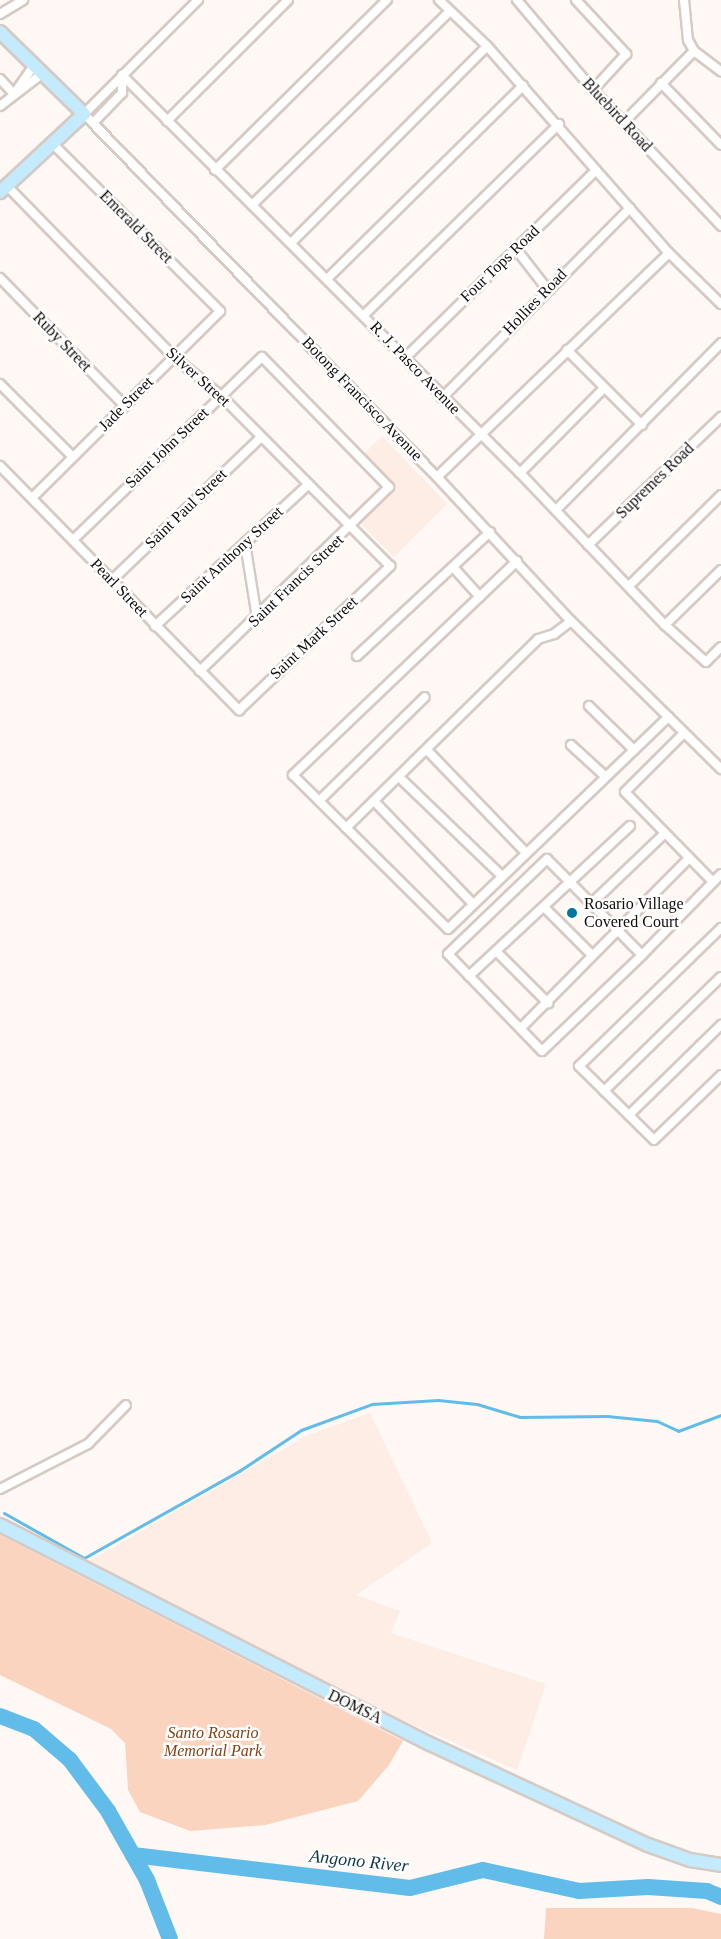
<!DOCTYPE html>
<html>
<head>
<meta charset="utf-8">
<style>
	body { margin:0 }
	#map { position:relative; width:721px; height:1939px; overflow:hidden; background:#fff8f4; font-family:"Times New Roman",serif }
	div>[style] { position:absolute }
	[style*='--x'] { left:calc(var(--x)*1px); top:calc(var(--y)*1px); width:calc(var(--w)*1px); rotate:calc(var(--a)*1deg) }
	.built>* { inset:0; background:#fdede5 }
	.green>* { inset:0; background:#fbd4c0 }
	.stream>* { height:3px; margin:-1.5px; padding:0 1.5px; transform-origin:1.5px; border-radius:1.5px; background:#61bcea }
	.river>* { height:16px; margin:-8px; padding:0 8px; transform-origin:8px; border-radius:8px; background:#61bcea }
	.roads { filter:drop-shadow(2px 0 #d6cac4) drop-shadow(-2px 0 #d6cac4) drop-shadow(0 2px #d6cac4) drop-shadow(0 -2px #d6cac4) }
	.street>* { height:8px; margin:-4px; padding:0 4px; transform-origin:4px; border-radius:4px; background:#fff }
	.secondary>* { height:12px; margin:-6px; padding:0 6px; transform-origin:6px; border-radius:6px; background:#c3ebfd }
	.dots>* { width:16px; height:16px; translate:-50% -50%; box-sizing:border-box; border:3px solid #fff; border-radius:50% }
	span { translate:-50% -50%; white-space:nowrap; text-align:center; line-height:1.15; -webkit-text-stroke:5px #fff; paint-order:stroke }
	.street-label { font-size:16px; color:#100c0a }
	.poi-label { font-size:16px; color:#100c0a }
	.left { translate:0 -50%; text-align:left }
	.park-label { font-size:16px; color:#874113; font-style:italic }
	.water-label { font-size:18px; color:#10384b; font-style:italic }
</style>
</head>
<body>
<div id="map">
	<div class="built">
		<i style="clip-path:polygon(382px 436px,447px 504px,394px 557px,360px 523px,396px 487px,364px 454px)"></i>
		<i style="clip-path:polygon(370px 1413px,432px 1543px,356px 1595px,400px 1611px,391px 1633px,546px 1684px,517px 1770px,375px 1708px,90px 1561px,308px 1435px)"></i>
	</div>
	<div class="green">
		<i style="clip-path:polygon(0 1535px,403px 1741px,389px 1765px,358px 1801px,265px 1825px,190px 1831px,140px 1812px,128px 1790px,125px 1743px,111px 1729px,0 1675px)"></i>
		<i style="clip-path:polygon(546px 1908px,692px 1908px,721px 1914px,721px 1939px,544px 1939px)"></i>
	</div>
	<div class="stream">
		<i style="--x:4;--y:1513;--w:92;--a:29.4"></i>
		<i style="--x:84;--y:1558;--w:178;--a:-29.3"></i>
		<i style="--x:239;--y:1471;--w:74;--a:-33.5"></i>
		<i style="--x:301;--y:1430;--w:76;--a:-20.1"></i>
		<i style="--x:372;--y:1404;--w:66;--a:-3.5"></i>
		<i style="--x:438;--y:1400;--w:39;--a:6"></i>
		<i style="--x:477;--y:1404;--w:45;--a:16.8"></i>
		<i style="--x:520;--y:1417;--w:87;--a:-0.7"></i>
		<i style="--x:607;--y:1416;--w:50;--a:5.7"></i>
		<i style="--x:657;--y:1421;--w:23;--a:25"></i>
		<i style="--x:678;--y:1431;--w:46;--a:-20.4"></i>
	</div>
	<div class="river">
		<i style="--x:0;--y:1716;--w:36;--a:21"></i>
		<i style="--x:34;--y:1729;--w:48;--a:40.7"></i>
		<i style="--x:70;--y:1760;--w:64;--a:53.3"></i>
		<i style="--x:108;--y:1811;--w:79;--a:60.5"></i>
		<i style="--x:147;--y:1880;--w:63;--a:68.7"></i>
		<i style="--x:133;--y:1855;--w:279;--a:6.8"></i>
		<i style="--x:410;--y:1888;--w:75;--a:-13.9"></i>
		<i style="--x:483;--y:1870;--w:98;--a:12.3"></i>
		<i style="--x:579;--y:1891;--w:69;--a:-3.3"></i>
		<i style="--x:648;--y:1887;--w:59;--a:3.9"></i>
		<i style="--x:707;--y:1891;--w:15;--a:23"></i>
	</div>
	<div class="roads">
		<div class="street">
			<i style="--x:198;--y:0;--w:161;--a:135"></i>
			<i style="--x:84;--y:114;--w:506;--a:45.8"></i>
			<i style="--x:437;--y:477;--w:197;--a:47.1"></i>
			<i style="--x:571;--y:621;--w:211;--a:44.6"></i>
			<i style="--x:439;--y:0;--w:66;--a:43.8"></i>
			<i style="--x:487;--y:46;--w:276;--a:48.7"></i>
			<i style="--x:669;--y:253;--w:73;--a:44.4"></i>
			<i style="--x:517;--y:0;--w:118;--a:49.8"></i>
			<i style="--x:593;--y:90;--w:187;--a:46.7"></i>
			<i style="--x:576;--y:0;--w:74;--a:47.2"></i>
			<i style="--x:626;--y:54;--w:49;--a:132.5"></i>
			<i style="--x:684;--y:0;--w:40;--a:84.3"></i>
			<i style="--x:688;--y:40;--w:13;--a:61"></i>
			<i style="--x:694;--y:51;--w:34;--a:37"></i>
			<i style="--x:0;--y:14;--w:27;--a:-31"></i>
			<i style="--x:122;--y:75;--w:563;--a:45"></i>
			<i style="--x:520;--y:473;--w:210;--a:46.4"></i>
			<i style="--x:665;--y:625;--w:55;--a:42.1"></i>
			<i style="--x:706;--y:662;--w:21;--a:-45"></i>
			<i style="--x:0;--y:79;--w:21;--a:47"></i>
			<i style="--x:661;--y:83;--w:86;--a:45.9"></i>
			<i style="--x:14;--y:94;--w:35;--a:-55"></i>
			<i style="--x:0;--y:106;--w:54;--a:-37.5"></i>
			<i style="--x:167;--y:121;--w:171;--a:-45"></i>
			<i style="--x:93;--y:123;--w:42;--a:-46"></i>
			<i style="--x:122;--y:93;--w:18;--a:-90"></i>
			<i style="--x:623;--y:123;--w:101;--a:-45.4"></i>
			<i style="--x:215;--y:170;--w:242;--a:-44.7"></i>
			<i style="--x:252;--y:205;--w:277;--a:-44.4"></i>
			<i style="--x:292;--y:242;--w:276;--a:-45.1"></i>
			<i style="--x:516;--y:249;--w:51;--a:52.2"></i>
			<i style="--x:0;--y:278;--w:179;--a:45.7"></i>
			<i style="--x:328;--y:278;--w:274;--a:-44.6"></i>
			<i style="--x:364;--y:315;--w:273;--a:-44.4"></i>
			<i style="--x:567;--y:350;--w:106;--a:45"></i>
			<i style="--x:405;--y:358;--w:268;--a:-44.5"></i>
			<i style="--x:0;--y:384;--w:103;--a:45"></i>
			<i style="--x:442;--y:398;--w:267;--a:-45.3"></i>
			<i style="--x:0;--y:466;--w:342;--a:45.6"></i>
			<i style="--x:239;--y:710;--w:209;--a:-43.6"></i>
			<i style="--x:390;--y:566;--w:240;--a:-134.8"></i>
			<i style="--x:221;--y:396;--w:61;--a:-140.3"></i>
			<i style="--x:174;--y:357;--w:239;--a:-134.3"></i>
			<i style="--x:520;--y:473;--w:120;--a:-45.3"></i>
			<i style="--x:437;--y:477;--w:322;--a:-44"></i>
			<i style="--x:32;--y:498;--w:265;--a:-44.8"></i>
			<i style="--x:220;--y:311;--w:238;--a:-135"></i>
			<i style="--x:556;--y:510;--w:235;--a:-45.3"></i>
			<i style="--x:73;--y:540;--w:263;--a:-44.1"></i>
			<i style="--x:262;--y:357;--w:182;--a:45.7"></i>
			<i style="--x:389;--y:487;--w:264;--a:135.8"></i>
			<i style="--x:245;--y:543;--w:76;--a:80.9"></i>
			<i style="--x:588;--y:545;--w:185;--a:-43.9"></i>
			<i style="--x:517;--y:561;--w:310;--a:136.3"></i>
			<i style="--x:293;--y:775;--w:218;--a:44.8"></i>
			<i style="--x:448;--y:929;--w:306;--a:-43.9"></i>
			<i style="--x:453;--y:567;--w:40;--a:48"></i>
			<i style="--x:111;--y:581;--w:208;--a:-43.8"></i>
			<i style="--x:629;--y:586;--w:129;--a:-44.7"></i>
			<i style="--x:665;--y:625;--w:78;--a:-44.5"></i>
			<i style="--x:155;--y:626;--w:209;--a:-42.7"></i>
			<i style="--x:357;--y:656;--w:182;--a:-43"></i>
			<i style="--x:589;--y:706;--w:63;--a:44.4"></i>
			<i style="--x:684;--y:733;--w:83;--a:135"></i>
			<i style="--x:625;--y:792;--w:126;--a:45.6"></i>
			<i style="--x:571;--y:745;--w:47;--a:42.4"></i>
			<i style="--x:427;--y:750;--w:143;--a:46.1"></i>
			<i style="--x:399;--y:777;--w:143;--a:43.9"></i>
			<i style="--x:319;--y:801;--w:148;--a:-44.5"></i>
			<i style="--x:374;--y:801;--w:143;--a:46.1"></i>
			<i style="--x:346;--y:828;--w:269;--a:-44.5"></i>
			<i style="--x:538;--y:639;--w:17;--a:-17"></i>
			<i style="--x:554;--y:634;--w:21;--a:-37"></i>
			<i style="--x:592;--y:903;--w:100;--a:-43.8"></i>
			<i style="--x:544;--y:907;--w:68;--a:45"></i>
			<i style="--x:721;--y:928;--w:198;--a:135.8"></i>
			<i style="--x:579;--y:1066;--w:105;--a:44.6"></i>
			<i style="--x:654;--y:1140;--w:93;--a:-44.1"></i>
			<i style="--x:496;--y:951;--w:74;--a:45"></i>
			<i style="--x:642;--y:955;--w:135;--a:-134.7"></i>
			<i style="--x:547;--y:859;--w:137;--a:136.2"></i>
			<i style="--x:448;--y:954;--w:135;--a:45.9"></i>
			<i style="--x:542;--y:1051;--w:139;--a:-43.8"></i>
			<i style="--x:642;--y:955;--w:113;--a:-45.7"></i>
			<i style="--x:469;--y:976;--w:220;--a:-43"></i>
			<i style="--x:521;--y:1028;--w:239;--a:-45.3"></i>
			<i style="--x:604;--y:1091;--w:163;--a:-44.3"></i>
			<i style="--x:629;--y:1115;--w:129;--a:-44.4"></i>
			<i style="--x:0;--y:1489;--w:99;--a:-27.1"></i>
			<i style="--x:88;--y:1444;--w:54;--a:-45.7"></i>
		</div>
		<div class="secondary">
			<i style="--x:0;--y:32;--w:117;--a:44.3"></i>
			<i style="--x:84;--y:114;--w:115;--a:137.1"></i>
			<i style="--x:0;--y:1525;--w:480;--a:27"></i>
			<i style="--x:428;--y:1743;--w:242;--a:24.9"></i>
			<i style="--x:648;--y:1845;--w:45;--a:19.7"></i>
			<i style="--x:690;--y:1860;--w:31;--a:9"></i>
		</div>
	</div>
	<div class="dots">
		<i style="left:572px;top:913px;background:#0376a0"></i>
	</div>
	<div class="street-label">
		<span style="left:617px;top:115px;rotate:47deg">Bluebird Road</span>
		<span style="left:136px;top:227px;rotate:45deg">Emerald Street</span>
		<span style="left:500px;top:264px;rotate:-44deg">Four Tops Road</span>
		<span style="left:535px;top:302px;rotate:-46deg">Hollies Road</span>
		<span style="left:62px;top:342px;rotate:46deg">Ruby Street</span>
		<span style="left:415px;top:368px;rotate:46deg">R. J. Pasco Avenue</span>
		<span style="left:198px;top:377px;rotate:42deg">Silver Street</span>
		<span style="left:362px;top:399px;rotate:46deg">Botong Francisco Avenue</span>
		<span style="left:126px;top:404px;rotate:-45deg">Jade Street</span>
		<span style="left:167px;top:448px;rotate:-44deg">Saint John Street</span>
		<span style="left:655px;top:481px;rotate:-44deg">Supremes Road</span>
		<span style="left:186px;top:509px;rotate:-44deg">Saint Paul Street</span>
		<span style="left:232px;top:555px;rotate:-43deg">Saint Anthony Street</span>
		<span style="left:296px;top:581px;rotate:-44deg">Saint Francis Street</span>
		<span style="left:119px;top:588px;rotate:46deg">Pearl Street</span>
		<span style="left:314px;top:638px;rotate:-43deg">Saint Mark Street</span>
		<span style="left:355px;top:1707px;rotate:26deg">DOMSA</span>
	</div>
	<div class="poi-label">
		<span class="left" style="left:584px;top:913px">Rosario Village<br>Covered Court</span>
	</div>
	<div class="park-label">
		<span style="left:213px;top:1742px">Santo Rosario<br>Memorial Park</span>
	</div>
	<div class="water-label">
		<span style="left:359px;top:1861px;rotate:6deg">Angono River</span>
	</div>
</div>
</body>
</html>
